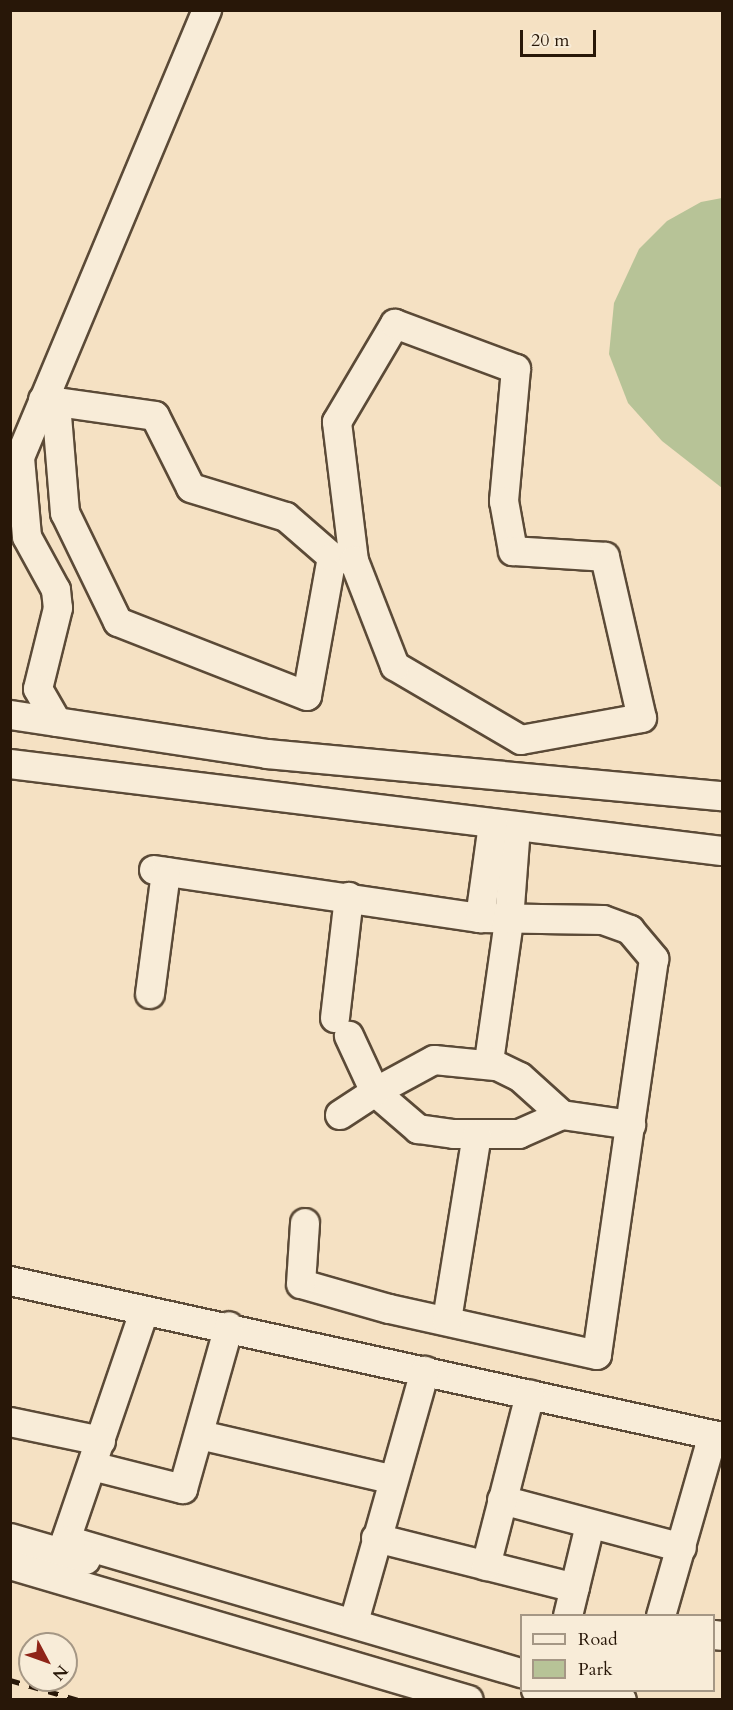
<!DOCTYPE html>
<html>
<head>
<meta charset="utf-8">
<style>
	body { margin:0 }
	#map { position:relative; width:733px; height:1710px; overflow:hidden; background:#f5e1c3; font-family:Cardo,serif }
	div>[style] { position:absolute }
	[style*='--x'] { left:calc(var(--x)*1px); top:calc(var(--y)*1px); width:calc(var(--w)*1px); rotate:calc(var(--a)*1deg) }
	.green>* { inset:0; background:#b7c397 }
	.roads { filter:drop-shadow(2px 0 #5b4a37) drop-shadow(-2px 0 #5b4a37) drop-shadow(0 2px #5b4a37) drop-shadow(0 -2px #5b4a37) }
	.minor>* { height:28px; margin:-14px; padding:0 14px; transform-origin:14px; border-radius:14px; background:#f8ecd8 }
	.rail>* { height:4.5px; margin-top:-2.25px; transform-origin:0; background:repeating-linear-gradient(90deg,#281708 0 10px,transparent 0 20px) }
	span { translate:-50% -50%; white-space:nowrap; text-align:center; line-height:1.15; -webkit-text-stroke:5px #f8ecd8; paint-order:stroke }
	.frame { position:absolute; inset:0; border:12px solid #281708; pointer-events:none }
	.legend { position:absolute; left:520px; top:1614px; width:195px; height:78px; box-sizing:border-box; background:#f8ecd8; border:2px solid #a59785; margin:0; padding:8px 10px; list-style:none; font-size:18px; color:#281708 }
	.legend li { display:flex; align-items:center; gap:12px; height:30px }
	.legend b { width:30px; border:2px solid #a59785 }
	.north { position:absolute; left:18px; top:1632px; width:60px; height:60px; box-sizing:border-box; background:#f8ecd8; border:2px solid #a59785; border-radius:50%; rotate:131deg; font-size:16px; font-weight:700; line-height:24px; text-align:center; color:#281708 }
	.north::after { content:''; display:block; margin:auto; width:21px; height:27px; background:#8f2418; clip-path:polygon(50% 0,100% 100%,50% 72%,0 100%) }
	.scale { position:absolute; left:520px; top:30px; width:76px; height:27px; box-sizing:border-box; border:3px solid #281708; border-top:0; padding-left:8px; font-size:18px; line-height:21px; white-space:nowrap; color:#281708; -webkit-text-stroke:4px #f8ecd8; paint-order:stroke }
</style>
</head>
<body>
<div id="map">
	<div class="green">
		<i style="clip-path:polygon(722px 198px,722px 488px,662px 441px,628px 403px,609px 354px,614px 303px,639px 249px,667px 221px,701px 202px)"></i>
	</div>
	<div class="roads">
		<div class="minor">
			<i style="--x:43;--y:400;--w:113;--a:8.1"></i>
			<i style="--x:155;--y:416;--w:80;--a:63.4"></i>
			<i style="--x:191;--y:488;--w:99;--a:17"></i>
			<i style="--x:286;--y:517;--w:61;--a:41"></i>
			<i style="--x:332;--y:557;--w:141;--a:100.2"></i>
			<i style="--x:307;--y:696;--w:203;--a:-158.6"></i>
			<i style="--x:118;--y:622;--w:121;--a:-115.9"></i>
			<i style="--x:65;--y:513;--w:110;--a:-94.7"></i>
			<i style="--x:20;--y:458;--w:79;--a:84.9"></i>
			<i style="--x:27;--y:537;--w:60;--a:61.3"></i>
			<i style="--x:56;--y:590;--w:18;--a:84"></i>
			<i style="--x:58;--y:608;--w:83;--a:103.9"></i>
			<i style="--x:38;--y:689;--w:38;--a:60"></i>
			<i style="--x:10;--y:481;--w:511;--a:-67.3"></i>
			<i style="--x:332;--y:557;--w:22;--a:10"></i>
			<i style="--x:354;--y:561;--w:140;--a:-97"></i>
			<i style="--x:337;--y:422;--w:114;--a:-59.4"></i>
			<i style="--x:395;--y:324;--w:129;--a:20.4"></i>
			<i style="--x:516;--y:369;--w:133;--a:95.2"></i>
			<i style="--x:504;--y:501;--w:51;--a:79.8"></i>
			<i style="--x:513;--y:551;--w:92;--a:3.7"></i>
			<i style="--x:605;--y:557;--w:165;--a:77.1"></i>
			<i style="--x:642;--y:718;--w:123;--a:169.7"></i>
			<i style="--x:521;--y:740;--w:146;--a:-149.6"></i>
			<i style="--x:395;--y:666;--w:113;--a:-111.3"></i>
			<i style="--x:10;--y:715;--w:260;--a:8.6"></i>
			<i style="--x:267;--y:754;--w:457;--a:5.3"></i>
			<i style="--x:10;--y:764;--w:717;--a:6.97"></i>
			<i style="--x:516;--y:827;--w:94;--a:94.3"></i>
			<i style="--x:509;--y:921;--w:142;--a:98.1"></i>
			<i style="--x:489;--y:1062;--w:34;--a:26"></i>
			<i style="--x:520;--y:1077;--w:57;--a:42.1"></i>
			<i style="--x:562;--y:1115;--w:70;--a:8.2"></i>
			<i style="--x:154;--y:870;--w:330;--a:8.4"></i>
			<i style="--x:480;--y:918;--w:123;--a:0.9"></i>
			<i style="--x:603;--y:920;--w:29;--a:20"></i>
			<i style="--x:630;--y:930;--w:38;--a:50"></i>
			<i style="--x:654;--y:959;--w:400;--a:98.2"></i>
			<i style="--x:597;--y:1355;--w:213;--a:-167.5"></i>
			<i style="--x:389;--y:1309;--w:91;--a:-164.1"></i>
			<i style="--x:301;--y:1284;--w:61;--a:-86.2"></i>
			<i style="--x:480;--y:918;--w:95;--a:-82.1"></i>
			<i style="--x:150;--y:994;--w:123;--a:-82.5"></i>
			<i style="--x:335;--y:1018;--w:122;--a:-83.4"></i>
			<i style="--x:495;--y:1066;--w:61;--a:-174.4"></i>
			<i style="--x:434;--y:1060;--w:67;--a:151.5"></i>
			<i style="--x:375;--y:1092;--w:57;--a:40.7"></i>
			<i style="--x:418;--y:1129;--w:36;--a:8"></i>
			<i style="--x:454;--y:1134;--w:65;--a:0"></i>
			<i style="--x:519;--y:1134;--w:47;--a:-23.8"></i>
			<i style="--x:340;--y:1115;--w:42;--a:-33.3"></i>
			<i style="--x:375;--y:1092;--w:62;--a:-114.9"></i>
			<i style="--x:10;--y:1281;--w:729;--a:12.36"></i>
			<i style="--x:144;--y:1312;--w:241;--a:108.9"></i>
			<i style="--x:66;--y:1540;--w:475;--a:16.3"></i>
			<i style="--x:447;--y:1320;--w:187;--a:-80.8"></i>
			<i style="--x:10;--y:1422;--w:93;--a:11.8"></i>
			<i style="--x:200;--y:1435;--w:196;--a:13"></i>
			<i style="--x:92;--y:1466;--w:94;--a:14.2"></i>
			<i style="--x:183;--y:1489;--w:169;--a:-74.2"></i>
			<i style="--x:502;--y:1500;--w:186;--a:14.9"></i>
			<i style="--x:10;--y:1538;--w:79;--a:16.1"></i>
			<i style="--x:376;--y:1538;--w:205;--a:14.1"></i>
			<i style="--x:10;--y:1565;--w:478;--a:16.4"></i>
			<i style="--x:486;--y:1566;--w:177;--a:-75.6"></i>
			<i style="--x:568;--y:1616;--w:94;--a:-76.4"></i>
			<i style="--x:661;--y:1616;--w:188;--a:-74"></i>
			<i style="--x:354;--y:1622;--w:261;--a:-74.2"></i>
			<i style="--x:714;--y:1635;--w:8;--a:7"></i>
			<i style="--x:536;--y:1690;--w:34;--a:17"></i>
			<i style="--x:585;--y:1690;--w:38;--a:15"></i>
		</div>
	</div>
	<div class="rail">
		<i style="--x:10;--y:1680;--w:72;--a:16.2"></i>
	</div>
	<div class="frame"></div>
	<ul class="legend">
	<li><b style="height:8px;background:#f8ecd8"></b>Road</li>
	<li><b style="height:16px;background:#b7c397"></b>Park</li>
	</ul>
	<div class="north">N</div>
	<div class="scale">20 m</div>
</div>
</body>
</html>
